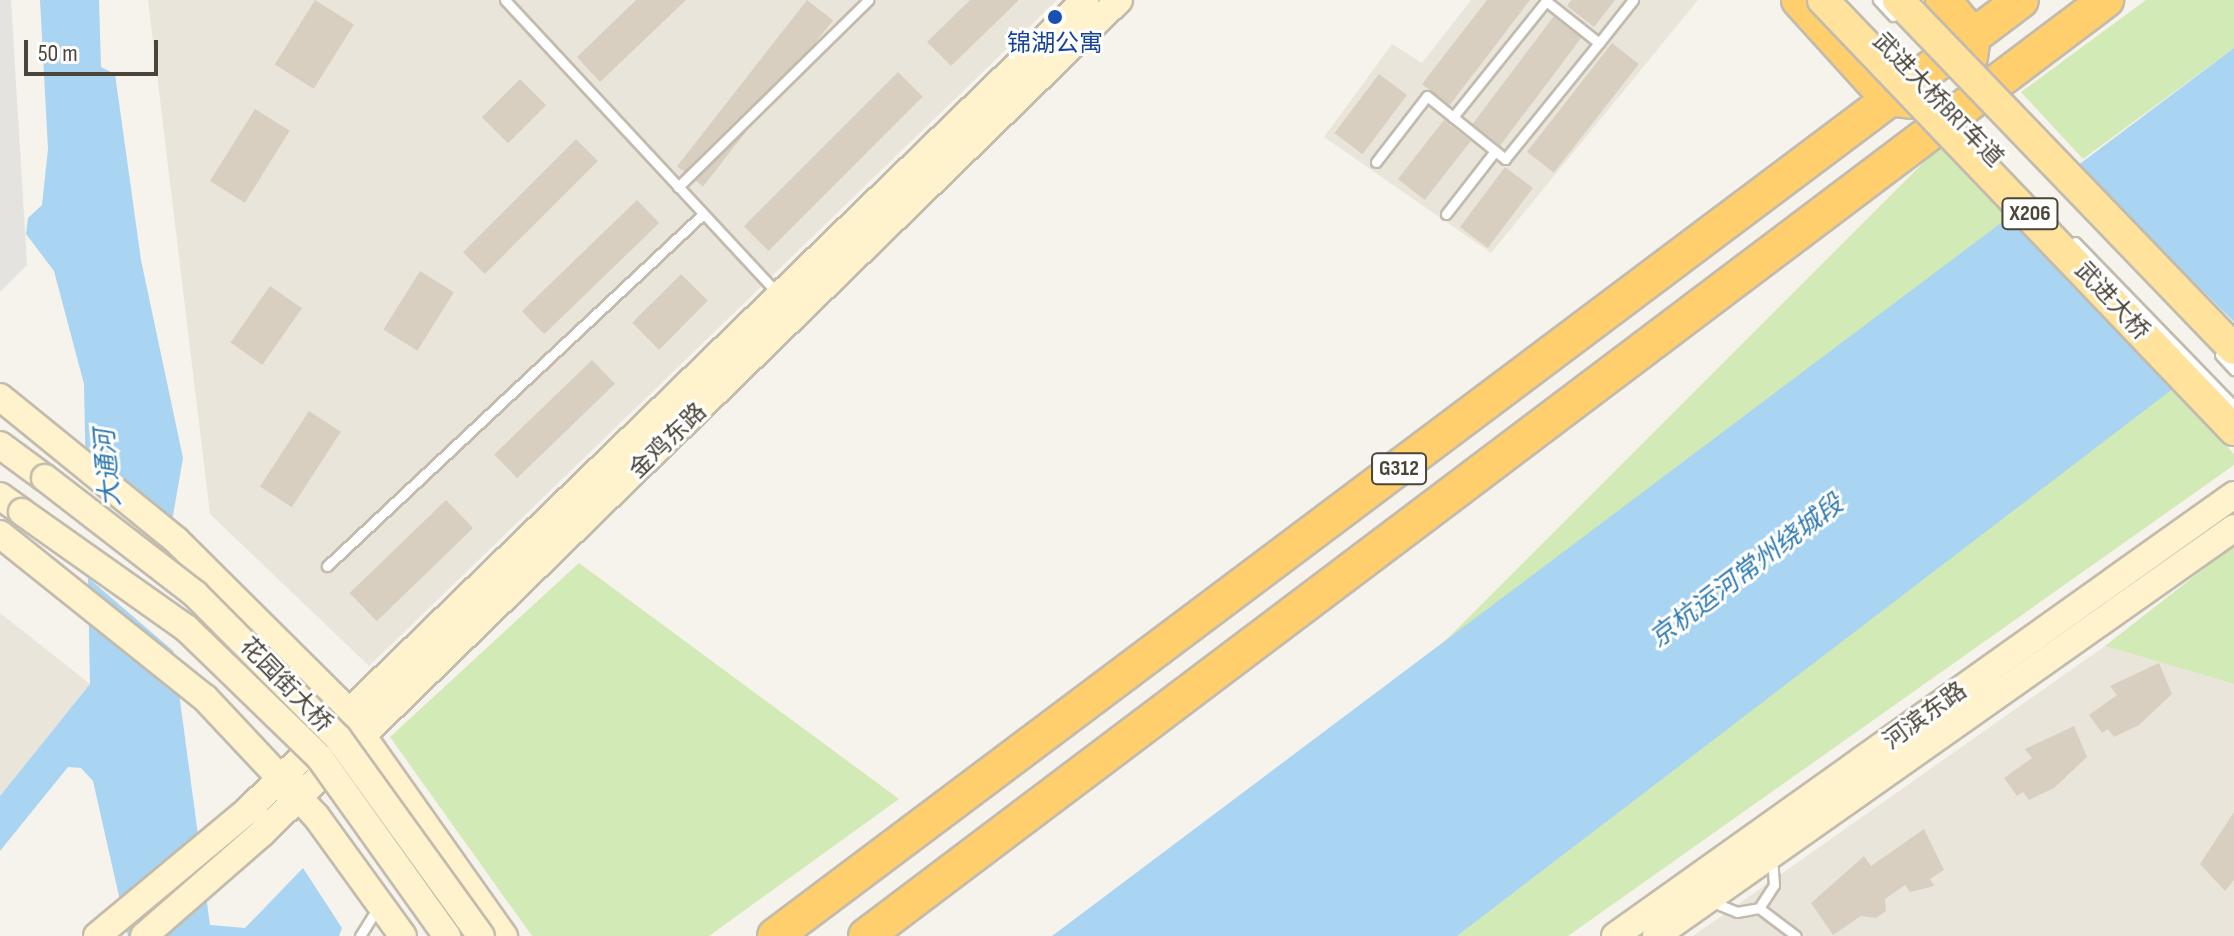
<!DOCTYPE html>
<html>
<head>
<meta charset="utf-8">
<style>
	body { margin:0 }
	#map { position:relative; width:2234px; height:936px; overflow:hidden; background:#f6f3ec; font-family:"Sofia Sans Condensed","Noto Sans SC",sans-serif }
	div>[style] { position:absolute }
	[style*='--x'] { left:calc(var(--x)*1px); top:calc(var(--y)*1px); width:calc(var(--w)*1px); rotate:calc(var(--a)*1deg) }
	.residential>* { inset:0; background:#eae5da }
	.green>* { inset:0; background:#d2eab5; transform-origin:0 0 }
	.parking>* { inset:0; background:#e5e3e0 }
	.water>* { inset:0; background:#a9d4f2 }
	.pier>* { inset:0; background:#f6f3ec }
	.building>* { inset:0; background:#d8cfc1; transform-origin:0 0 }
	.roads { filter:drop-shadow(2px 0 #c2bbae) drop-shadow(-2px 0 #c2bbae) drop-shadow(0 2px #c2bbae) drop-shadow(0 -2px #c2bbae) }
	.lane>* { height:9px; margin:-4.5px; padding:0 4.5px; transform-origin:4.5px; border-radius:4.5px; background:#fff }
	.secondary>* { height:26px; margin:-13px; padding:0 13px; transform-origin:13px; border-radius:13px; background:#fff3cd }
	.highway>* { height:34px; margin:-17px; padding:0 17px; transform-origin:17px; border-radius:17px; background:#ffcf6e }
	.bridges { filter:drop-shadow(2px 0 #c2bbae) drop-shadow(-2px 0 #c2bbae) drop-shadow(0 2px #c2bbae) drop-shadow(0 -2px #c2bbae) }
	.lane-bridge>* { height:9px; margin:-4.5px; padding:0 4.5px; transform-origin:4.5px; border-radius:4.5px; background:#fff }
	.secondary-bridge>* { height:26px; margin:-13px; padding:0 13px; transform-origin:13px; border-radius:13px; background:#fff3cd }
	.primary-bridge>* { height:30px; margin:-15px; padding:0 15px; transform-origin:15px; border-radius:15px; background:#ffe39c }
	.dots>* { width:22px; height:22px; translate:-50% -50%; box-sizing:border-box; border:4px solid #fff; border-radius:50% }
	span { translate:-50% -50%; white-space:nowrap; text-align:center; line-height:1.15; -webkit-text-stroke:6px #fff; paint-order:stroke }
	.shield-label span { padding:2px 6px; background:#fff; border:2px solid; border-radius:6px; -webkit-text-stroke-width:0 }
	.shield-label { font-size:22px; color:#4b4439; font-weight:700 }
	.transit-label { font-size:24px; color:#164399 }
	.street-label { font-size:24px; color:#4b4439 }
	.water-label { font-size:26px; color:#2e7ab2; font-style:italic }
	.scale { position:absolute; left:24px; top:40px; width:134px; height:36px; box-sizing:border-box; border:4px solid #4b4439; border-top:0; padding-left:10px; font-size:24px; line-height:28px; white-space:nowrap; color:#4b4439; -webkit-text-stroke:6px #fff; paint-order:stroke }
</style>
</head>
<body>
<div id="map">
	<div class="residential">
		<i style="clip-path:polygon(148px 0,1057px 0,369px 666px,210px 514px)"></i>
		<i style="clip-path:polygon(1471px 0,1698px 0,1491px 253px,1324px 137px,1392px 44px,1422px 63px)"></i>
		<i style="clip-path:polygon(0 613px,90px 684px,0 796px)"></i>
		<i style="clip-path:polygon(2105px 646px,2234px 684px,2234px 936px,1693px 936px)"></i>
	</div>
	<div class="green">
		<i style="clip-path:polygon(2146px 0,2234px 0,2234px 48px,2083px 159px,2021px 92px)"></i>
		<i style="left:1940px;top:146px;width:98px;height:1312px;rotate:45deg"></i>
		<i style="clip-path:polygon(2172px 388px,2234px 454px,2234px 465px,1568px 936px,1457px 936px)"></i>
		<i style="clip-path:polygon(2234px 545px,2234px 684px,2105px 646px)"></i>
		<i style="clip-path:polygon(579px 563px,899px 799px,709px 936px,532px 936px,390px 737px)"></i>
	</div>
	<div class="parking">
		<i style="clip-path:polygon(0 0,11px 0,27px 265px,0 292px)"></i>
	</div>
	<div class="water">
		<i style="clip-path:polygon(40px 0,99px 0,101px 67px,115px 74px,141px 260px,183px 458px,163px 573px,210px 925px,245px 928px,303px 868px,342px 928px,339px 936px,128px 936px,93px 781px,81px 768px,68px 767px,0 851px,0 796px,90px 684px,84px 384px,54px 271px,26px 234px,28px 218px,42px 205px,48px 149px)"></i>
		<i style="clip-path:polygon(2234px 48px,2234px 342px,1457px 936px,1052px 936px)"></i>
	</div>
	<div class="pier">
		<i style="clip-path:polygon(2073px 162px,2234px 322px,2234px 347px,2183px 385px,2011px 208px)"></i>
		<i style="clip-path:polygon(80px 458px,173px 537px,167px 573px,178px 655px,79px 570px)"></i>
	</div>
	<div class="building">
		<i style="left:315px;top:0;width:46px;height:76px;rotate:32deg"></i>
		<i style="clip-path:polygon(636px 0,686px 0,600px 82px,577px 57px)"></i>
		<i style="left:807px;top:0;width:33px;height:211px;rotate:38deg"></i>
		<i style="clip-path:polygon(970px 0,1019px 0,951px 66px,927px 42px)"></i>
		<i style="clip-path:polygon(1487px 0,1530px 0,1449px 106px,1422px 84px)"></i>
		<i style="clip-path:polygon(1571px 0,1615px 0,1594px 27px,1567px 6px)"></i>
		<i style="left:1554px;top:16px;width:35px;height:136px;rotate:37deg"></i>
		<i style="left:1612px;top:43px;width:34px;height:138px;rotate:38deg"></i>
		<i style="left:898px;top:72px;width:35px;height:218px;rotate:45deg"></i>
		<i style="left:1379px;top:74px;width:35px;height:74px;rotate:37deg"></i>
		<i style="left:520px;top:79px;width:37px;height:54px;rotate:45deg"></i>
		<i style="left:255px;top:109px;width:41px;height:85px;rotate:32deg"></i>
		<i style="left:1444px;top:120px;width:34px;height:75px;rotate:38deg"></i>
		<i style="left:576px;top:139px;width:31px;height:160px;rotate:45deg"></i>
		<i style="left:1505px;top:167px;width:35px;height:75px;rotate:37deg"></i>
		<i style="left:637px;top:200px;width:32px;height:160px;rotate:46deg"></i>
		<i style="left:420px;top:271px;width:40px;height:69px;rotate:32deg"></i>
		<i style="left:681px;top:274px;width:38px;height:69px;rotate:45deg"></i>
		<i style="left:270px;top:286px;width:39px;height:69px;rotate:35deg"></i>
		<i style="left:592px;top:360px;width:33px;height:136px;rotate:46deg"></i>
		<i style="left:309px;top:411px;width:38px;height:90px;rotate:33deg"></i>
		<i style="left:446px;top:500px;width:39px;height:134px;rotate:46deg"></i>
		<i style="clip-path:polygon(2159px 663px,2172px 694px,2139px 725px,2114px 737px,2108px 729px,2102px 733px,2089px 715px,2117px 695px,2110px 686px)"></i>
		<i style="clip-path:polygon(2074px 726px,2087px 757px,2054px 788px,2029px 800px,2023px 792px,2017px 796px,2004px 778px,2032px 758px,2025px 749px)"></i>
		<i style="clip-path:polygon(2234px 812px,2234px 880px,2225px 891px,2200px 864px)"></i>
		<i style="clip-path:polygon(1924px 829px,1944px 870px,1930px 879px,1934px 886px,1910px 892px,1905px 885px,1885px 899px,1886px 911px,1876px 918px,1861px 916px,1833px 935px,1811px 903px,1864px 856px,1871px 866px)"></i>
	</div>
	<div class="roads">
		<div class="lane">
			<i style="--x:505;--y:0;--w:403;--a:47.1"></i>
			<i style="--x:1599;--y:43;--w:68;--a:-141.6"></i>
			<i style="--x:1546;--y:1;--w:149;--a:128.7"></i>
			<i style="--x:1453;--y:117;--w:67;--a:38.9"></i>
			<i style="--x:1505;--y:159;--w:149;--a:-51"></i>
			<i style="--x:1599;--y:43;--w:55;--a:-51.7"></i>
			<i style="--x:1376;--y:162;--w:83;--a:-52.3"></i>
			<i style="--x:1427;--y:96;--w:33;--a:39"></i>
			<i style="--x:678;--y:187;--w:267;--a:-44.5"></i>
			<i style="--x:1446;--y:214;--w:80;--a:-52.1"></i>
			<i style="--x:327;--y:566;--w:515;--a:-43.11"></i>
			<i style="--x:1710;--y:901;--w:29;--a:22"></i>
			<i style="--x:1737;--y:912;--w:22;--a:-10"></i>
			<i style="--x:1759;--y:908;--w:27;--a:-57"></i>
			<i style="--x:1774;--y:885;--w:27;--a:-94"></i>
			<i style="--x:1759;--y:908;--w:46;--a:37.1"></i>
			<i style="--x:360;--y:936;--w:36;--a:-58"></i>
		</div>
		<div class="secondary">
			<i style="--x:0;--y:397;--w:227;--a:39.1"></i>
			<i style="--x:176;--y:540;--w:228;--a:44.8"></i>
			<i style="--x:338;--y:701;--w:288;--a:54.8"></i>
			<i style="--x:0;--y:445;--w:56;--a:36.3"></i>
			<i style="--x:0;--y:496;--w:27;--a:36"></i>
			<i style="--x:0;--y:534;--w:263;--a:38.7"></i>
			<i style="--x:205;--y:698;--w:162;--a:46.8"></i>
			<i style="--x:316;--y:816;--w:148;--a:54.1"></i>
			<i style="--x:97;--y:936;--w:197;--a:-39.8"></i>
			<i style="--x:248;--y:810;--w:1165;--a:-44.06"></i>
			<i style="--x:144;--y:936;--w:157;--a:-41.1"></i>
			<i style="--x:262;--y:833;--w:1195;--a:-44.19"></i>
			<i style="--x:1615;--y:936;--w:760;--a:-35.47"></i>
			<i style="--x:1656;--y:936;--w:707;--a:-35.22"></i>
		</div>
		<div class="highway">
			<i style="--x:1799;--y:0;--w:132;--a:47.8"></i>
			<i style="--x:1888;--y:98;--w:23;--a:7"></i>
			<i style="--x:1943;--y:0;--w:47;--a:50.2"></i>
			<i style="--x:1973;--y:36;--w:21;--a:98"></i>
			<i style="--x:775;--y:936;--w:1558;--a:-36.91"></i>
			<i style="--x:866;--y:936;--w:1554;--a:-37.05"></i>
		</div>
	</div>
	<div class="bridges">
		<div class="lane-bridge">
			<i style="--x:1878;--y:0;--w:22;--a:47"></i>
			<i style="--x:2075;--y:242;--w:228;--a:45.9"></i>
			<i style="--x:2220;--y:355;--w:21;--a:47"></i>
		</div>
		<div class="secondary-bridge">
			<i style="--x:45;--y:478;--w:190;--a:37.7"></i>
			<i style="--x:195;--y:594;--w:203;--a:45.2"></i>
			<i style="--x:338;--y:738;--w:244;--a:54.2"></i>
			<i style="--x:22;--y:512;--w:201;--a:35.3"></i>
			<i style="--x:186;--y:628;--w:187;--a:44.1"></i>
			<i style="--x:320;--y:758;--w:219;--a:54.5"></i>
		</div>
		<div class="primary-bridge">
			<i style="--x:1823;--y:0;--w:595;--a:46.29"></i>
			<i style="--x:1898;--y:0;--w:484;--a:46.1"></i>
		</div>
	</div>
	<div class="dots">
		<i style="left:1055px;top:17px;background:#1a4fb4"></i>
	</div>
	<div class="shield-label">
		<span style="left:2030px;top:214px">X206</span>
		<span style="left:1399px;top:469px">G312</span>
	</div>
	<div class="transit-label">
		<span style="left:1055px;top:44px">锦湖公寓</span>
	</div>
	<div class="street-label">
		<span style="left:1938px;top:100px;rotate:46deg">武进大桥BRT车道</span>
		<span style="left:2112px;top:301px;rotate:47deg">武进大桥</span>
		<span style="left:668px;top:441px;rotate:-44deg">金鸡东路</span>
		<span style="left:286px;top:685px;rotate:46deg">花园街大桥</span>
		<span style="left:1925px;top:716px;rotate:-36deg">河滨东路</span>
	</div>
	<div class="water-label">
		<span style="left:109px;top:468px;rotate:-95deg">大通河</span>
		<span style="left:1747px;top:572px;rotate:-37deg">京杭运河常州绕城段</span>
	</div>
	<div class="scale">50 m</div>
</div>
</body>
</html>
